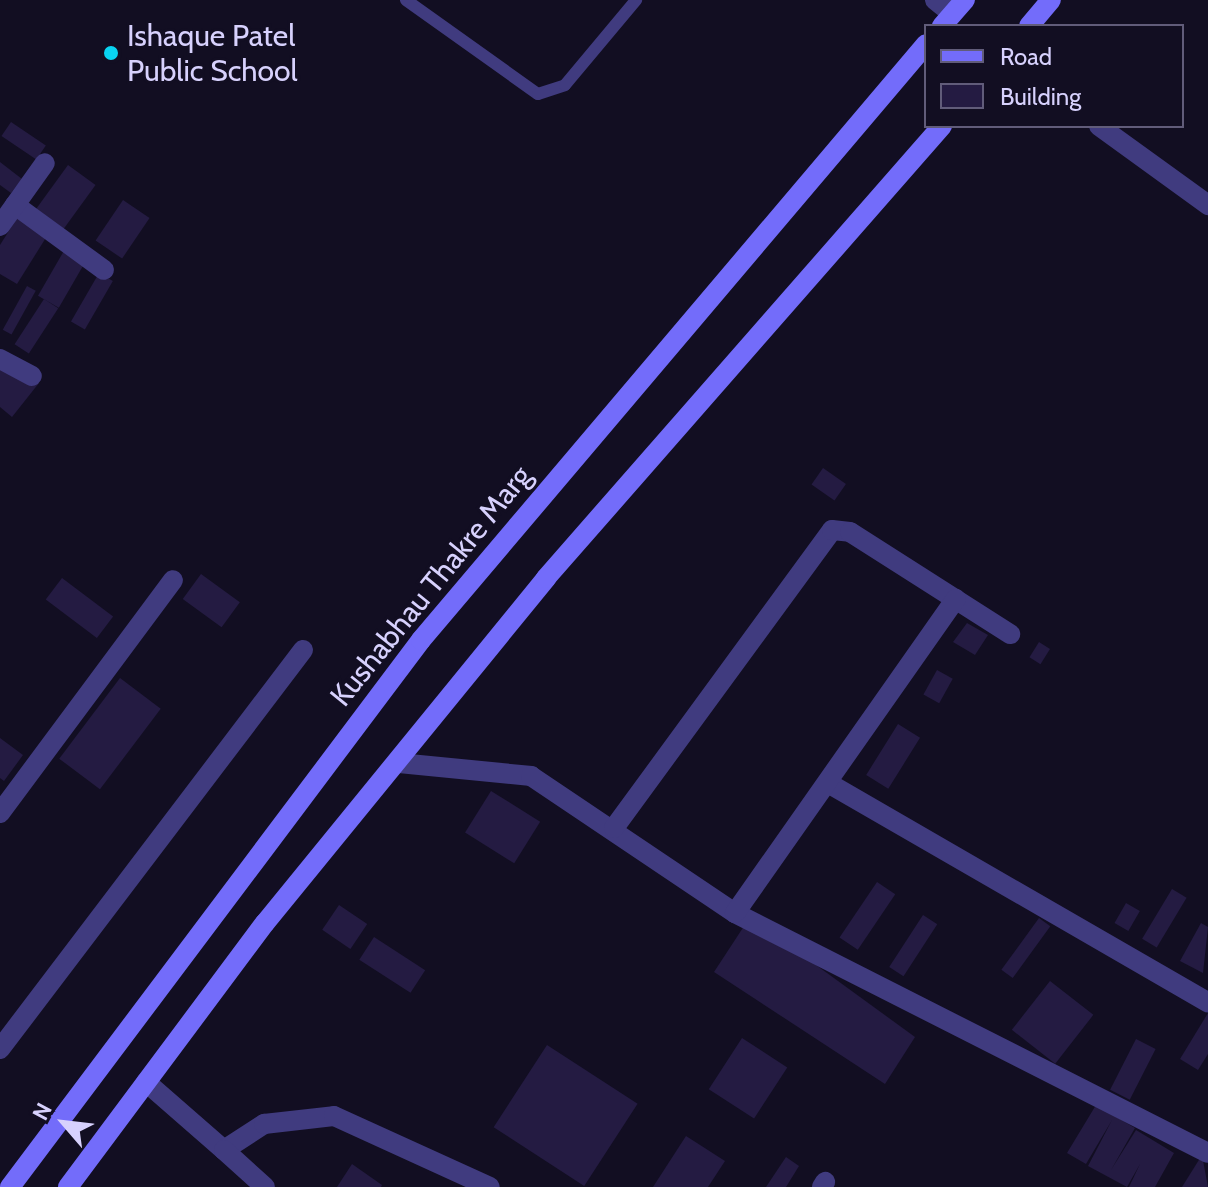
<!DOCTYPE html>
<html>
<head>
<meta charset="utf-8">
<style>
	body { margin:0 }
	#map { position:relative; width:1208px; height:1187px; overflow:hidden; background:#120e22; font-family:Cabin,sans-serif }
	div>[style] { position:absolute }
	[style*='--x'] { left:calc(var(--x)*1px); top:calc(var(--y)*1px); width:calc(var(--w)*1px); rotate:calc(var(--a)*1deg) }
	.building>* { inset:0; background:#241b42; transform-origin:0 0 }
	.service>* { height:12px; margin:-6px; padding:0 6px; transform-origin:6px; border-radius:6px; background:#403b7f }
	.minor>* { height:20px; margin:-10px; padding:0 10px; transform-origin:10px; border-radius:10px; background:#403b7f }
	.secondary>* { height:20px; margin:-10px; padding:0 10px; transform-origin:10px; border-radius:10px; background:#736cfa }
	.dots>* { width:22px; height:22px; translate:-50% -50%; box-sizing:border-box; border:4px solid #120e22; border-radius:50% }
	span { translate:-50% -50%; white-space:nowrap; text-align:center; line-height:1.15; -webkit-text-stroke:6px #120e22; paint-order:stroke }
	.poi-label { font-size:30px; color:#d7d1fd }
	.left { translate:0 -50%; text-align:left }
	.street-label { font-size:30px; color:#d7d1fd }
	.legend { position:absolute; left:924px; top:24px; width:260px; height:104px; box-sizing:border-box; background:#120e22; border:2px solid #615c7a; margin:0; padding:10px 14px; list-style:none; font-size:24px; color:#d7d1fd }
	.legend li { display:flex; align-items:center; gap:16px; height:40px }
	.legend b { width:40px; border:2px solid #615c7a }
	.north { position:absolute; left:24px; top:1083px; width:80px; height:80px; -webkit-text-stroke:6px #120e22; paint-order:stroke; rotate:298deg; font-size:22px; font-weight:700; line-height:32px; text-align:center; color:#d7d1fd }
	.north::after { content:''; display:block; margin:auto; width:28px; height:36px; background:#d7d1fd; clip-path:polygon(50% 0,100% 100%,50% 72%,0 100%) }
</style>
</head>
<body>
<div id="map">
	<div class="building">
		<i style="left:11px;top:122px;width:42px;height:17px;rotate:34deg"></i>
		<i style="clip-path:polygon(0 162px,22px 179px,11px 193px,0 185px)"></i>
		<i style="left:68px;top:165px;width:34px;height:54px;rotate:36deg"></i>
		<i style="left:123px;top:200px;width:32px;height:49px;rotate:34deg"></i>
		<i style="clip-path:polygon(17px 218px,47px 236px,17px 284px,0 274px,0 245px)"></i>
		<i style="left:65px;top:249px;width:24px;height:54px;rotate:30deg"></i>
		<i style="left:99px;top:273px;width:16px;height:56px;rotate:30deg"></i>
		<i style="left:27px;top:286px;width:10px;height:50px;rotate:29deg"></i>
		<i style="left:44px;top:299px;width:17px;height:54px;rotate:33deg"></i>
		<i style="clip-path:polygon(0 363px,39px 383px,12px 417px,0 407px)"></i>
		<i style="left:823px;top:468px;width:28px;height:20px;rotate:35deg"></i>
		<i style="left:201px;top:574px;width:48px;height:31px;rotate:36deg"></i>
		<i style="left:62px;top:578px;width:64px;height:27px;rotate:37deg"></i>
		<i style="clip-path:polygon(967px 623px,988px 635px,975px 655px,953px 642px)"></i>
		<i style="left:1039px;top:642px;width:13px;height:18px;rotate:32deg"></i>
		<i style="left:937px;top:670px;width:18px;height:28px;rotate:29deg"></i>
		<i style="left:120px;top:678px;width:51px;height:101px;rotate:37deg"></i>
		<i style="left:898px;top:724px;width:26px;height:60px;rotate:32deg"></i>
		<i style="clip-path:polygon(0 738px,23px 755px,4px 781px,0 778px)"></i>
		<i style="left:491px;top:791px;width:58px;height:49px;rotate:32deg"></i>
		<i style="left:877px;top:882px;width:22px;height:67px;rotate:34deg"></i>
		<i style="left:1172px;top:889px;width:17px;height:58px;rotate:31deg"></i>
		<i style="left:1126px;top:903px;width:16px;height:23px;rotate:30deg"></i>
		<i style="left:339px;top:905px;width:34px;height:30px;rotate:34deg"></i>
		<i style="left:923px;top:915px;width:17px;height:62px;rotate:33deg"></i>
		<i style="clip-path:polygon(750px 917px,915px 1037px,885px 1084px,714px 972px)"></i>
		<i style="left:1039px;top:918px;width:14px;height:64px;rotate:36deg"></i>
		<i style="clip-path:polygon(1201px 923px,1208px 927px,1203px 973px,1180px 961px)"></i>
		<i style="left:374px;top:937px;width:61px;height:27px;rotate:33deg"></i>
		<i style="left:1050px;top:981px;width:55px;height:62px;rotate:38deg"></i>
		<i style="clip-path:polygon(1208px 1013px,1208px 1054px,1198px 1070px,1180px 1059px)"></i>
		<i style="left:742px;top:1038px;width:54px;height:61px;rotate:33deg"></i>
		<i style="left:1136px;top:1039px;width:22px;height:57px;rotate:27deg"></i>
		<i style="left:547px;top:1045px;width:108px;height:98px;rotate:33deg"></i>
		<i style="clip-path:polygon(1096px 1105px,1135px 1128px,1111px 1170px,1136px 1130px,1174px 1153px,1155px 1187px,1129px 1187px,1140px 1164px,1127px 1187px,1088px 1166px,1112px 1120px,1086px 1164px,1067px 1153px)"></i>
		<i style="clip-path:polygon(686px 1136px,725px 1161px,708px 1187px,653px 1187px)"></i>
		<i style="clip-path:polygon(1202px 1155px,1208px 1187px,1182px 1187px)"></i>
		<i style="clip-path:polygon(786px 1157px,799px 1166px,786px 1187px,766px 1187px)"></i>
		<i style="clip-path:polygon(352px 1164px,382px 1185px,381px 1187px,337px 1187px)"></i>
	</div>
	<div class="service">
		<i style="--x:406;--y:0;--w:162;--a:35.5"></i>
		<i style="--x:538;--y:94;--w:28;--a:-18"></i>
		<i style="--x:565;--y:85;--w:111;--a:-50.1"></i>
	</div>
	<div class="minor">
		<i style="--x:935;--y:0;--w:22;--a:39"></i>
		<i style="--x:1099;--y:126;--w:135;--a:35.9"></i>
		<i style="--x:15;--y:205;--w:110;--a:36.1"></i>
		<i style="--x:0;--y:226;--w:77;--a:-54.5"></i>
		<i style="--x:0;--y:359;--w:36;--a:28"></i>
		<i style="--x:399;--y:763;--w:133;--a:5.6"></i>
		<i style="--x:531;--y:776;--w:246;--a:33.9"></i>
		<i style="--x:735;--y:913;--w:530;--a:26.9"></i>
		<i style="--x:828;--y:783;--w:439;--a:30"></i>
		<i style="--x:0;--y:813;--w:290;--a:-53.4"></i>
		<i style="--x:614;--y:828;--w:369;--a:-53.8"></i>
		<i style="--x:832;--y:530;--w:18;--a:6"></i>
		<i style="--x:850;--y:532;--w:190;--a:32.5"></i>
		<i style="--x:735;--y:913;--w:384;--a:-54.9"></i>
		<i style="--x:0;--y:1049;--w:501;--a:-52.79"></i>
		<i style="--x:146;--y:1082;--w:103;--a:41.1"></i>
		<i style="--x:224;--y:1150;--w:48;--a:-33"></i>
		<i style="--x:264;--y:1124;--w:70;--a:-6.5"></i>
		<i style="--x:334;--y:1116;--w:171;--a:24.5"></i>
		<i style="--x:224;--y:1150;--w:55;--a:42.1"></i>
		<i style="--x:822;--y:1187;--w:6;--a:-59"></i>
	</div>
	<div class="secondary">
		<i style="--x:942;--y:26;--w:35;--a:-49"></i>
		<i style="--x:1029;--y:26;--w:34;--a:-50"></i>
		<i style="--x:10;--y:1187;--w:684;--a:-53.08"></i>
		<i style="--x:421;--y:640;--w:781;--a:-49.72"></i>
		<i style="--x:68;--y:1187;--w:329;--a:-53.3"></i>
		<i style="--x:265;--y:923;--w:445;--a:-50.8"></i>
		<i style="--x:546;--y:578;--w:601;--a:-48.78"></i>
	</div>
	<div class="dots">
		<i style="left:111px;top:53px;background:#09d3f1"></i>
	</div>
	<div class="poi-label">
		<span class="left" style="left:127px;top:53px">Ishaque Patel<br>Public School</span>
	</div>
	<div class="street-label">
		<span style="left:431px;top:586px;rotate:-51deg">Kushabhau Thakre Marg</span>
	</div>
	<ul class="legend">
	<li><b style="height:10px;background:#736cfa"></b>Road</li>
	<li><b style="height:22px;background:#241b42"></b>Building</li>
	</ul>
	<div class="north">N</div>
</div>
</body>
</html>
